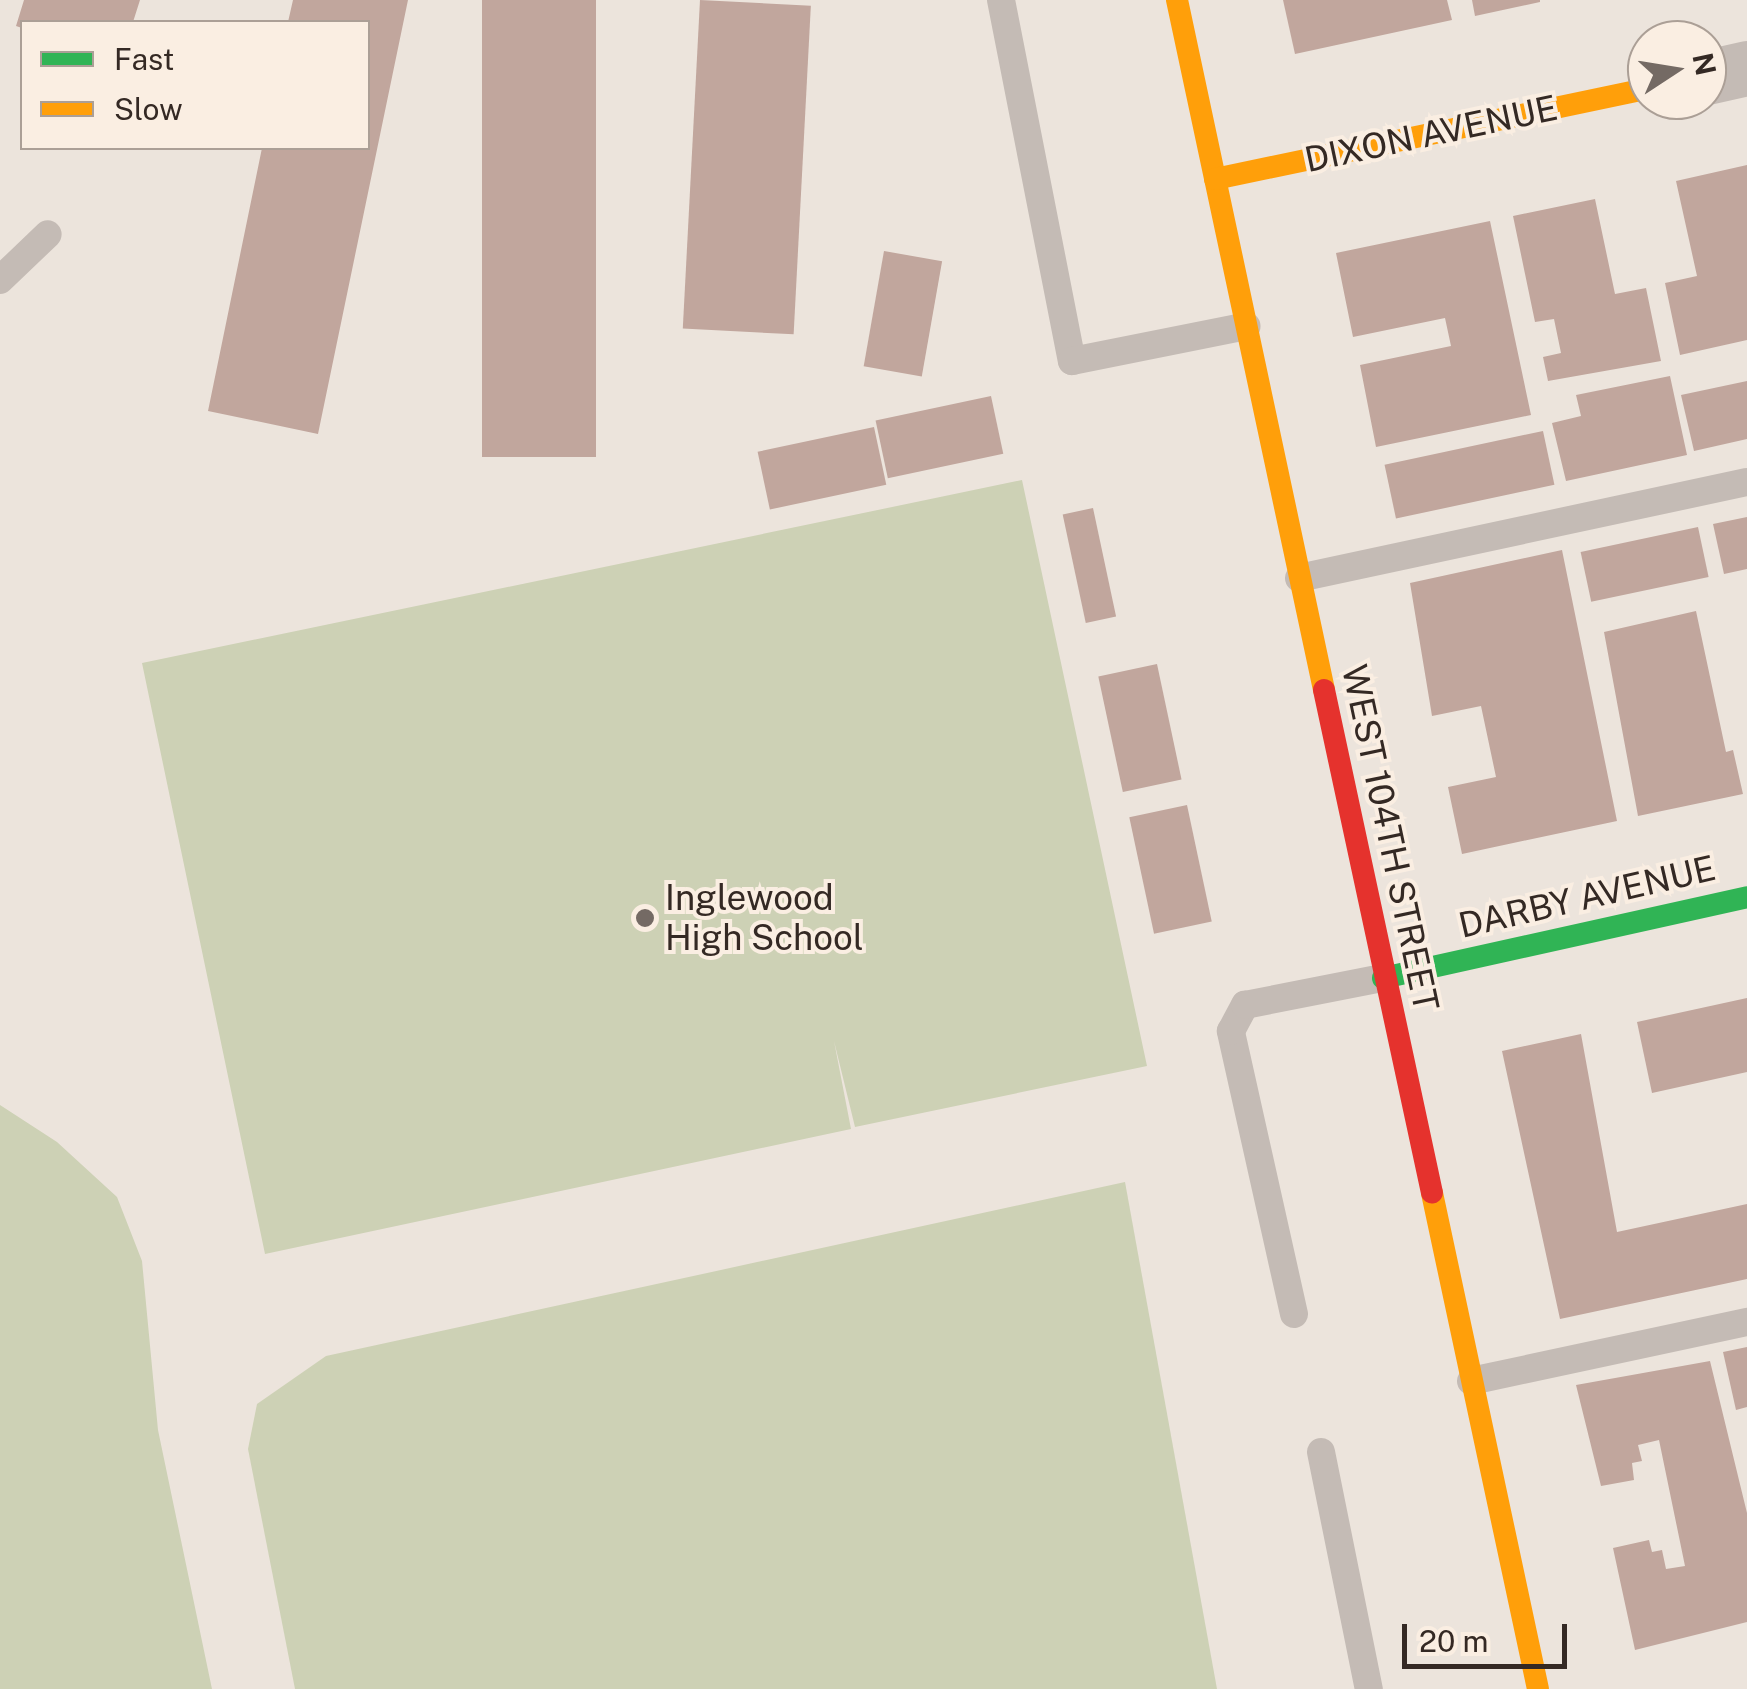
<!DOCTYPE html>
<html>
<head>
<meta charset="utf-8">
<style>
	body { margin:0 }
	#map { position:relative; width:1747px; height:1689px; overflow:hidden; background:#ece4dc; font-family:"Public Sans",sans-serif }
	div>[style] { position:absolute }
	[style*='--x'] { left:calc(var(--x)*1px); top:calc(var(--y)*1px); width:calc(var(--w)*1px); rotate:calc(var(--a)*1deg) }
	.green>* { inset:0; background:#cdd1b5 }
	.building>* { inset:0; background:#c1a69d; transform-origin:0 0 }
	.lane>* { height:28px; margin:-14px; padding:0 14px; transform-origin:14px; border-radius:14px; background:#c4bbb5 }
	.street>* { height:55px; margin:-27.5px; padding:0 27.5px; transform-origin:27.5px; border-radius:27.5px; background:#c4bbb5 }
	.fast>* { height:22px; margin:-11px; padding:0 11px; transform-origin:11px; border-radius:11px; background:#30b455 }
	.slow>* { height:22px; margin:-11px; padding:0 11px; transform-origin:11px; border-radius:11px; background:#ff9f0a }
	.jam>* { height:22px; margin:-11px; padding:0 11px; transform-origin:11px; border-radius:11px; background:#e5322d }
	.dots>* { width:28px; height:28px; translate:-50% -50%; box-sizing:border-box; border:5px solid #faeee2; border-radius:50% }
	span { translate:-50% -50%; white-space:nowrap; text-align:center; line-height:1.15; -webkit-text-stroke:8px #faeee2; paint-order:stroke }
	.street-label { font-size:35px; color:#342924 }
	.poi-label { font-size:35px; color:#342924 }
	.left { translate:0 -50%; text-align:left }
	.legend { position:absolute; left:20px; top:20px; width:350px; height:130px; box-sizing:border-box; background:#faeee2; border:2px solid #ab9f96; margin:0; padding:12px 18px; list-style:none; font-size:30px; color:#342924 }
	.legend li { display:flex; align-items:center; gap:20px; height:50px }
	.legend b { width:50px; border:2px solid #ab9f96 }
	.north { position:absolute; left:1627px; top:20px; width:100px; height:100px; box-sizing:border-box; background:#faeee2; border:2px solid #ab9f96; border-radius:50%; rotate:78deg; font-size:28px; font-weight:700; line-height:40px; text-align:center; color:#342924 }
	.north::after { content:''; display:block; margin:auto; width:35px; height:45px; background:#746a64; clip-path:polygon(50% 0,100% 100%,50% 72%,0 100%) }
	.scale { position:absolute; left:1402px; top:1624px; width:165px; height:45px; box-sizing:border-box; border:5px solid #342924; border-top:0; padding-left:12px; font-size:30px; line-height:35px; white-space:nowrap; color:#342924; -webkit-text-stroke:8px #faeee2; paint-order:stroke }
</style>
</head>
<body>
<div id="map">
	<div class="green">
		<i style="clip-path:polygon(1022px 480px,1147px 1066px,855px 1127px,834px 1041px,851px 1129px,265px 1254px,142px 663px)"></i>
		<i style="clip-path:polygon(0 1105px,57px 1142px,117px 1197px,142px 1261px,158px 1430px,212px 1689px,0 1689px)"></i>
		<i style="clip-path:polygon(1125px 1182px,1217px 1689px,295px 1689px,248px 1449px,257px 1404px,326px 1356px)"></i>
	</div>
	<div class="building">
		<i style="clip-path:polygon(24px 0,140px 0,133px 22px,22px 22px,22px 28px,16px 26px)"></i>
		<i style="clip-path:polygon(293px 0,408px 0,318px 434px,208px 411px,262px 148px,368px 148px,368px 22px,288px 22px)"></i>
		<i style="left:482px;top:0;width:114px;height:457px"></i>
		<i style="left:700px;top:0;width:111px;height:329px;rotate:3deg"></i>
		<i style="clip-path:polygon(1283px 0,1447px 0,1452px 20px,1295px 54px)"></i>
		<i style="clip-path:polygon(1472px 0,1540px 0,1540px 2px,1475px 16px)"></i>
		<i style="clip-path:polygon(1747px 165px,1747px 340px,1680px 355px,1665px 283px,1697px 276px,1676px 181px)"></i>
		<i style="clip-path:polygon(1595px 199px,1615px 294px,1646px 288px,1661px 361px,1548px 381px,1543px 357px,1561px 353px,1554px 319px,1535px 322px,1513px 216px)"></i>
		<i style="clip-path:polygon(1490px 221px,1531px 415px,1376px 447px,1360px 365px,1451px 346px,1445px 318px,1353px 337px,1336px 253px)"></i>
		<i style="left:884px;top:251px;width:59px;height:117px;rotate:10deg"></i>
		<i style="clip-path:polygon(1670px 376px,1687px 455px,1566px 481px,1552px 423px,1581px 416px,1576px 395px)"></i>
		<i style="clip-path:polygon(1747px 381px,1747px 439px,1694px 451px,1681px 395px)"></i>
		<i style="left:991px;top:396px;width:59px;height:118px;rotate:78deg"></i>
		<i style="left:874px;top:427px;width:59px;height:119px;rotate:78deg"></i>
		<i style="left:1543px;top:431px;width:55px;height:162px;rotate:78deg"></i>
		<i style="left:1093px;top:508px;width:111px;height:31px;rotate:78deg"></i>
		<i style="clip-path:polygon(1747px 517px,1747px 569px,1724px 574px,1713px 524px)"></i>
		<i style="left:1698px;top:527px;width:51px;height:120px;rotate:78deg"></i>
		<i style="clip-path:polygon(1562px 550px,1617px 821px,1462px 854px,1448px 787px,1496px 777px,1481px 706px,1432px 716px,1410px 583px)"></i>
		<i style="clip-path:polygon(1696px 611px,1726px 752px,1733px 750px,1743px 794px,1638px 816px,1604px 632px)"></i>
		<i style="left:1157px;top:664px;width:118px;height:60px;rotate:78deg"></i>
		<i style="left:1187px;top:805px;width:119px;height:59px;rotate:78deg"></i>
		<i style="clip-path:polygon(1747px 998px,1747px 1072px,1652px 1093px,1637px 1022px)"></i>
		<i style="clip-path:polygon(1581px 1034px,1617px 1232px,1747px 1204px,1747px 1279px,1560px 1319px,1502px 1051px)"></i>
		<i style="clip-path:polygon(1747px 1347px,1747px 1407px,1736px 1410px,1723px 1352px)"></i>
		<i style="clip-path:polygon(1710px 1361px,1747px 1513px,1747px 1622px,1635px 1650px,1613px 1548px,1649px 1540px,1652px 1552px,1662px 1550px,1666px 1569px,1685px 1566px,1659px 1440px,1638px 1445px,1642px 1461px,1632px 1463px,1634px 1480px,1601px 1486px,1576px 1385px)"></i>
	</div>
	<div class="lane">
		<i style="--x:1001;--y:0;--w:368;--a:78.9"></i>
		<i style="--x:1072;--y:361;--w:178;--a:-11.3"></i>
		<i style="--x:0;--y:280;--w:66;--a:-43.8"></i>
		<i style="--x:1299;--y:578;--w:458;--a:-12.1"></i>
		<i style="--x:1294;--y:1314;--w:290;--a:-102.6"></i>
		<i style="--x:1231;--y:1031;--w:30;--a:-62"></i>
		<i style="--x:1245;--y:1005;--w:141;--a:-11.1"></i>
		<i style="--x:1471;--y:1381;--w:282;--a:-12.1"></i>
		<i style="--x:1321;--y:1452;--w:242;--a:78.6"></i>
	</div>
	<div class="street">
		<i style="--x:1707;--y:77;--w:41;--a:-12.7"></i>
	</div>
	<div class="fast">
		<i style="--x:1383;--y:978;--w:373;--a:-12.5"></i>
	</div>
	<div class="slow">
		<i style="--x:1177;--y:0;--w:705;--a:77.97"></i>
		<i style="--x:1215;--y:179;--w:441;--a:-11.8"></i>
		<i style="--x:1432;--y:1193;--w:507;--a:77.94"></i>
	</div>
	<div class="jam">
		<i style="--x:1324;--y:690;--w:514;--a:77.88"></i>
	</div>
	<div class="dots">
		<i style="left:645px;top:918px;background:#746a64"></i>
	</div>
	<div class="street-label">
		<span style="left:1431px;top:134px;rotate:-12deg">DIXON AVENUE</span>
		<span style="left:1390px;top:838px;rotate:78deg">WEST 104TH STREET</span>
		<span style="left:1587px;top:897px;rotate:-13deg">DARBY AVENUE</span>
	</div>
	<div class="poi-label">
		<span class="left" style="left:665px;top:918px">Inglewood<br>High School</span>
	</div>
	<ul class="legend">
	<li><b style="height:12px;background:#30b455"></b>Fast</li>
	<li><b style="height:12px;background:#ff9f0a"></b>Slow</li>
	</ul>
	<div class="north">N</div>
	<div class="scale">20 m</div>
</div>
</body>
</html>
